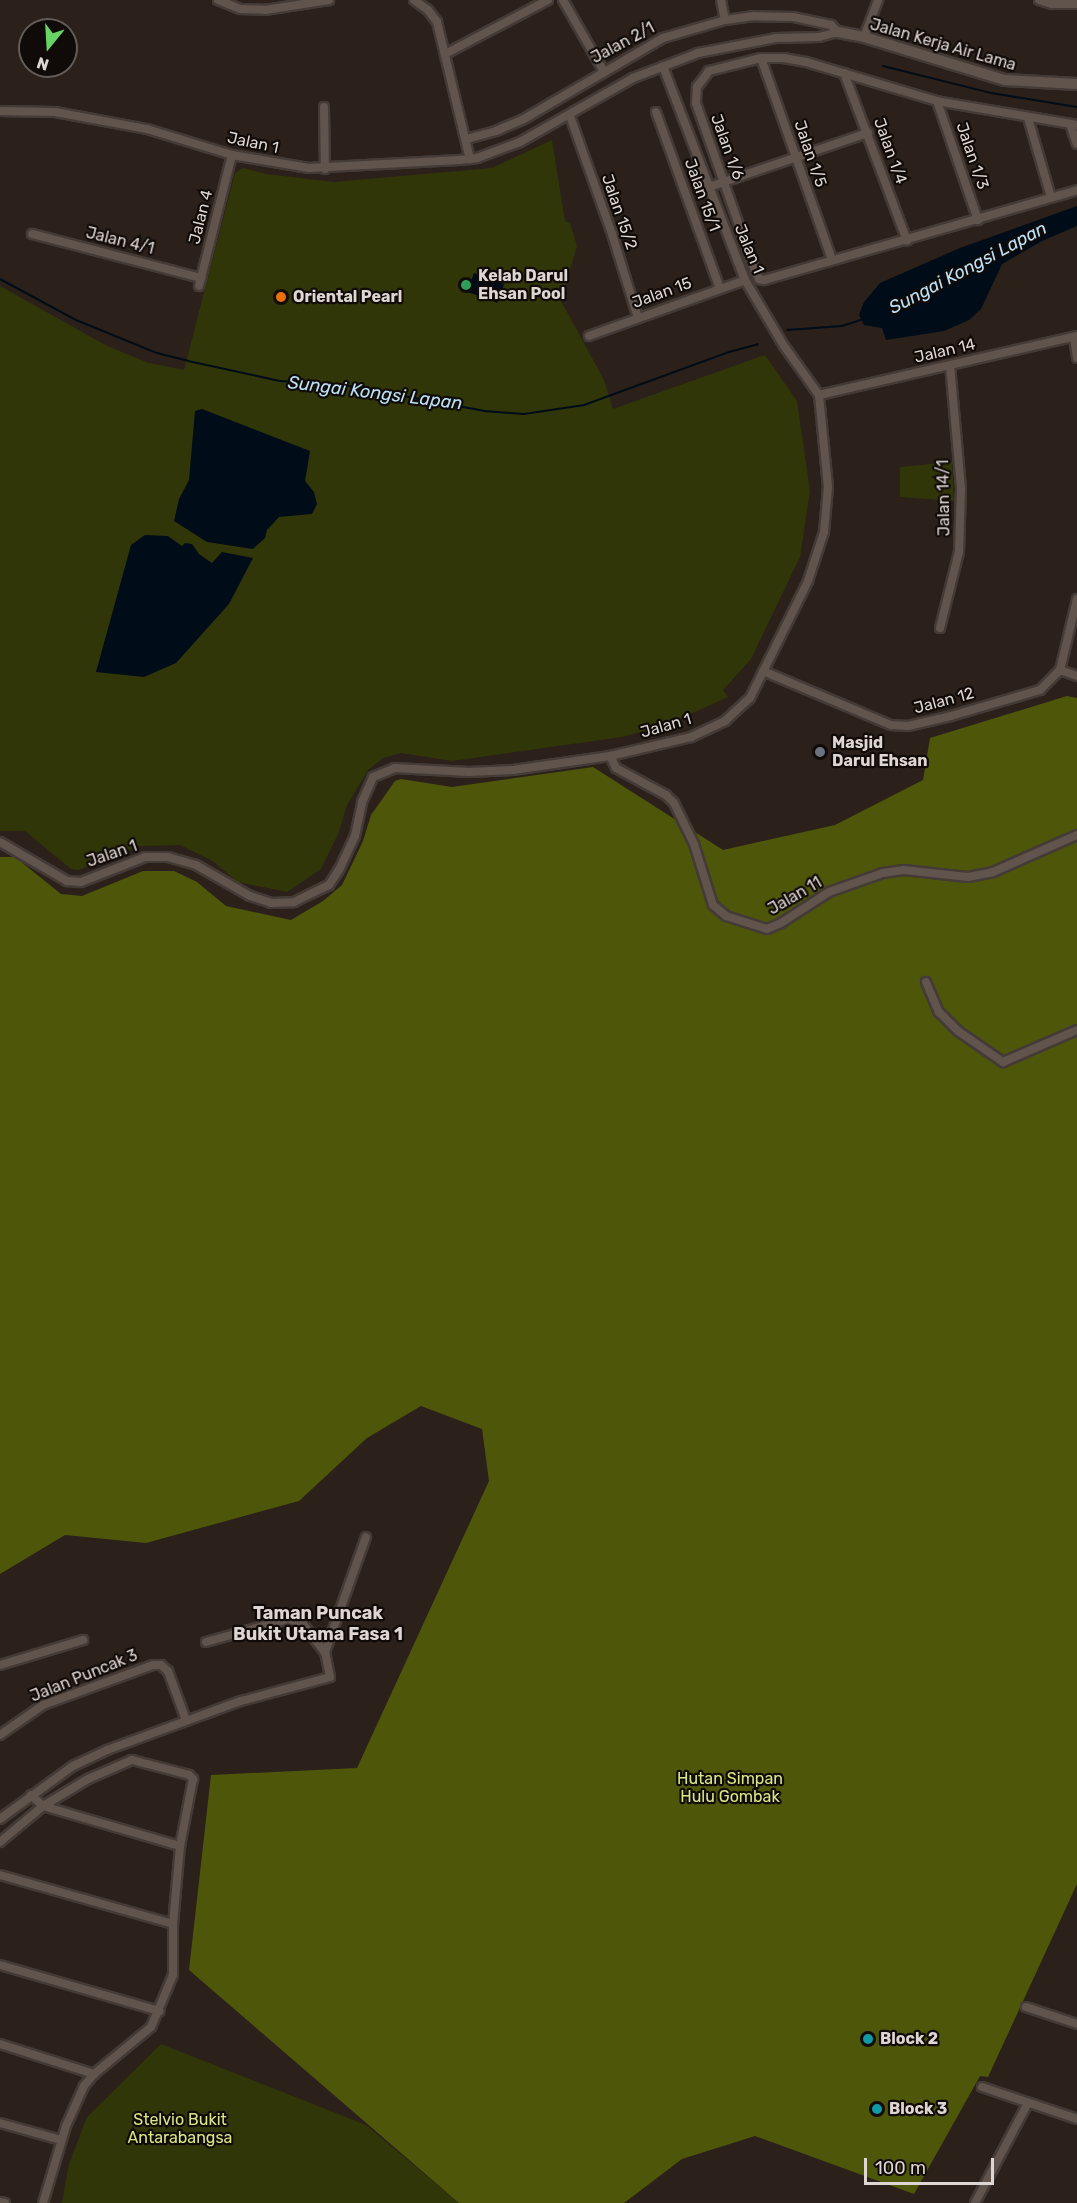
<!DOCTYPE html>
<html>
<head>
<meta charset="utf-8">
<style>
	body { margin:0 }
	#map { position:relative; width:1077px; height:2203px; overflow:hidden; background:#2b201a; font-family:Rubik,sans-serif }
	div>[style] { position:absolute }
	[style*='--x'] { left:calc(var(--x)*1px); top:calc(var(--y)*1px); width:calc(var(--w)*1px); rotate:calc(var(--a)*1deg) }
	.green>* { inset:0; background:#313609 }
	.forest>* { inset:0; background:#4e560a }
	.water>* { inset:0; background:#000c17; transform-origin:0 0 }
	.stream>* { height:2px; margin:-1px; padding:0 1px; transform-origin:1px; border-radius:1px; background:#000c17 }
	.roads { filter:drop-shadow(2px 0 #443a36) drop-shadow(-2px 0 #443a36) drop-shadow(0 2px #443a36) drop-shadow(0 -2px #443a36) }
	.minor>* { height:8px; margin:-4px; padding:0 4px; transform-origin:4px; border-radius:4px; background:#61544d }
	.tertiary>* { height:10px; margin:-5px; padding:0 5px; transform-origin:5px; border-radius:5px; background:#61544d }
	.dots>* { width:16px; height:16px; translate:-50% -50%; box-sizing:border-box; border:3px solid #100b08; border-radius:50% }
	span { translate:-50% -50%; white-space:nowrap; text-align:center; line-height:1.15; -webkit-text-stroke:4.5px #100b08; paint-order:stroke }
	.street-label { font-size:16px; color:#ded6d3 }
	.poi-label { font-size:16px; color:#ded6d3; font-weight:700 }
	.left { translate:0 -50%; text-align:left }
	.park-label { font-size:16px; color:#d9e785 }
	.water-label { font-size:18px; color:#bce1f7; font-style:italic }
	.neighbourhood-label { font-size:18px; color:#ded6d3; font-weight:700 }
	.north { position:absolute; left:18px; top:18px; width:60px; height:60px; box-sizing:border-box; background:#100b08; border:2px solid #625c59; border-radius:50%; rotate:198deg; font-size:16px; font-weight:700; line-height:24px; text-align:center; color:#ded6d3 }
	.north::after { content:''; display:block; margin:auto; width:21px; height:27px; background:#68d465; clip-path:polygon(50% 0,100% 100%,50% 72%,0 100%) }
	.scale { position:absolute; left:864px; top:2158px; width:130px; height:27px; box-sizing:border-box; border:3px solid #ded6d3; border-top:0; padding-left:8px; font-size:18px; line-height:21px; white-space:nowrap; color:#ded6d3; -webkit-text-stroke:4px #100b08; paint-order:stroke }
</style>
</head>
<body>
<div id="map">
	<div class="green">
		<i style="clip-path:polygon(552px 140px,565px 221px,570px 223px,577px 246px,561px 301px,604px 380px,613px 409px,765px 355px,797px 401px,810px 491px,800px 557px,751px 659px,723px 690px,728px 697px,666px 725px,622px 737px,452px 761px,401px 753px,383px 758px,368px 770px,347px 805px,339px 832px,321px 869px,287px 892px,238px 882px,211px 860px,180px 845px,138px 846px,78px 870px,71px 869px,25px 831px,0 831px,0 286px,107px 346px,149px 363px,184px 370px,235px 173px,243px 168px,266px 174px,334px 182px,492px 168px)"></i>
		<i style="clip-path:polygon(952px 462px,954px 501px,900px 497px,900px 467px)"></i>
		<i style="clip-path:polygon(161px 2044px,366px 2125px,459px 2203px,62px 2203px,69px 2164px,87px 2117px)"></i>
	</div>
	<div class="forest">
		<i style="clip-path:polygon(1067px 696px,1077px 698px,1077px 1884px,988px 2077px,980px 2076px,914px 2194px,755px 2136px,682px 2159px,624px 2203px,459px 2203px,189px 1970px,211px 1775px,357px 1768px,489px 1481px,482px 1429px,421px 1406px,367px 1438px,299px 1501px,146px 1543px,65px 1535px,0 1574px,0 857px,15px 857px,61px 894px,82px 896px,143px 871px,174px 871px,197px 882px,226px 906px,291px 920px,323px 901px,342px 885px,363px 841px,371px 815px,395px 781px,401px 779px,452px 787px,593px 767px,723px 850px,835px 825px,923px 780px,930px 738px)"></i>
	</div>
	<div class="water">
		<i style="clip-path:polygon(1077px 206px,1077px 226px,1042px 241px,1002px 264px,981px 309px,969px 320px,944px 331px,886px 340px,882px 328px,864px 325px,859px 315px,864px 302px,880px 283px,960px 248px)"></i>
		<i style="left:474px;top:273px;width:32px;height:20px;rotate:20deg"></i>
		<i style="clip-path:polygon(202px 409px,310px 451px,305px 481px,314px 492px,317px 504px,312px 514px,279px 517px,267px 530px,265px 538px,253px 549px,207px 542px,174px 521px,179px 499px,189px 480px,195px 411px)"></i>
		<i style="clip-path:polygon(145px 535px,168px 536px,182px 546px,185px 543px,192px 544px,199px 554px,212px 563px,222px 552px,253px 558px,229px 604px,176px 663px,144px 677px,96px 672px,131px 545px)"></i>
	</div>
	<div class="stream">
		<i style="--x:883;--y:66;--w:111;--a:14"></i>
		<i style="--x:991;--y:93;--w:87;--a:9.2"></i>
		<i style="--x:0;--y:279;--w:86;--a:28.3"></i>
		<i style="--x:76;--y:320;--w:87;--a:22.2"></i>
		<i style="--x:157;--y:353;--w:32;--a:14"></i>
		<i style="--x:188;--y:361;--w:94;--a:12.3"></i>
		<i style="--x:280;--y:381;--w:63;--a:3.6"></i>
		<i style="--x:343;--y:385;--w:143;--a:10.4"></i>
		<i style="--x:484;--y:411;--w:40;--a:4.3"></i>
		<i style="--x:524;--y:414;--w:61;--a:-8.5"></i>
		<i style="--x:584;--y:405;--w:154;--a:-20.1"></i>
		<i style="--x:729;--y:352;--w:30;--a:-15"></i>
		<i style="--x:787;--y:330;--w:55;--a:-4.2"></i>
		<i style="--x:842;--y:326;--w:23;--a:-18"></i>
	</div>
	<div class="roads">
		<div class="minor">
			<i style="--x:218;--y:0;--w:24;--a:22"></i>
			<i style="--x:240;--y:9;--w:25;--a:2"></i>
			<i style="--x:265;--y:10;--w:65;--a:-8.9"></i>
			<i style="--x:414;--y:0;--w:17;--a:36"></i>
			<i style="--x:428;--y:10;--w:15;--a:53"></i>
			<i style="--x:437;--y:22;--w:141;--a:76.5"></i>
			<i style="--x:563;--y:0;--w:81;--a:60.3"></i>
			<i style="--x:721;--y:0;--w:20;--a:79"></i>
			<i style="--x:1039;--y:0;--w:14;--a:17"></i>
			<i style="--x:1052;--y:4;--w:25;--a:0"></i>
			<i style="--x:864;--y:37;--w:40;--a:-69"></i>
			<i style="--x:447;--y:53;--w:114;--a:-27.7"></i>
			<i style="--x:761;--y:58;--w:214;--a:70.6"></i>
			<i style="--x:844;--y:73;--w:179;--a:69.4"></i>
			<i style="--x:937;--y:101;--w:126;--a:71"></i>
			<i style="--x:324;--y:107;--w:62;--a:89.1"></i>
			<i style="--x:0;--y:111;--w:55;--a:1"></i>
			<i style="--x:55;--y:112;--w:94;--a:10.5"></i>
			<i style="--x:147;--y:129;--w:89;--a:17"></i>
			<i style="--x:232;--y:155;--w:78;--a:9.6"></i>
			<i style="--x:309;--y:168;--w:150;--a:-3.1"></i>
			<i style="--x:459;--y:160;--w:18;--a:-6"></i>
			<i style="--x:477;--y:158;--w:46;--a:-20.4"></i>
			<i style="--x:520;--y:142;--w:130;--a:-29.5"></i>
			<i style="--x:633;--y:78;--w:70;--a:-21"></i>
			<i style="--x:698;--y:53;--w:79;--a:-10.9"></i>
			<i style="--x:776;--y:38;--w:43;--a:-1.3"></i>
			<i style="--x:819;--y:37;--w:20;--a:-15"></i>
			<i style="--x:838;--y:32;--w:10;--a:-135"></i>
			<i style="--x:831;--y:25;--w:39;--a:-168"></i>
			<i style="--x:793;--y:17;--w:39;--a:-179"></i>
			<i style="--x:754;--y:16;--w:29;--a:172"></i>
			<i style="--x:725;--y:20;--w:65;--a:163.8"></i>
			<i style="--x:663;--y:38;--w:161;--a:149.8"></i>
			<i style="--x:524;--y:119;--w:30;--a:157"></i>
			<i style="--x:496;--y:131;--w:30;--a:165"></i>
			<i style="--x:656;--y:112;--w:188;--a:70.1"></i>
			<i style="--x:570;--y:116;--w:125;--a:70.4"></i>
			<i style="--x:612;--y:234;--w:88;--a:72.8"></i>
			<i style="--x:1028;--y:118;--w:82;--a:73.8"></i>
			<i style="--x:1070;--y:124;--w:21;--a:71"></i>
			<i style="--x:1077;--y:125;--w:142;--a:-170.3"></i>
			<i style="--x:937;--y:101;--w:137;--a:-163.4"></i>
			<i style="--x:806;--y:62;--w:23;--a:-170"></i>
			<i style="--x:783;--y:58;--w:22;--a:180"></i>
			<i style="--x:761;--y:58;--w:54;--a:166"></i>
			<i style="--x:709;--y:71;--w:20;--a:127"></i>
			<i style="--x:697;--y:87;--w:16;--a:94"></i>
			<i style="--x:696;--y:103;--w:180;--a:70.6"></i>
			<i style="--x:756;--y:273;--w:7;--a:63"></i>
			<i style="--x:759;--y:279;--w:5;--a:11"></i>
			<i style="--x:764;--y:280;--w:326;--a:-16"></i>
			<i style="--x:709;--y:187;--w:168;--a:-18.8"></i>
			<i style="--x:32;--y:234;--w:175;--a:14.6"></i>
			<i style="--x:199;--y:286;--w:135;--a:-75.9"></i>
			<i style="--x:589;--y:336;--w:166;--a:-19.7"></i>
			<i style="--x:1074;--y:338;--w:20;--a:81"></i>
			<i style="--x:819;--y:395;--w:265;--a:-12.9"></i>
			<i style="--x:940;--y:628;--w:78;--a:-76"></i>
			<i style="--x:959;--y:552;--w:64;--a:-88.2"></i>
			<i style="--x:961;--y:488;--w:123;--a:-95.1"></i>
			<i style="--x:1060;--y:670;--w:18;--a:19"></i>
			<i style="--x:763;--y:671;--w:139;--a:22.9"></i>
			<i style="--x:891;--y:725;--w:17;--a:3"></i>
			<i style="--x:908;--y:726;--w:44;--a:-13.1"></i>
			<i style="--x:951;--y:716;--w:93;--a:-16.3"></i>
			<i style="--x:1040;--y:690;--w:28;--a:-45"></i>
			<i style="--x:1060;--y:670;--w:73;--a:-76.5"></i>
			<i style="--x:610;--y:756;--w:13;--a:63"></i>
			<i style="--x:616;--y:768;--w:57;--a:28.4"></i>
			<i style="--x:666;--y:795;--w:11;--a:45"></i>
			<i style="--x:674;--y:803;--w:46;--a:64"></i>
			<i style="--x:694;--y:844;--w:64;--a:72.7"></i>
			<i style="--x:713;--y:905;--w:17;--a:40"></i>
			<i style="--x:726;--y:916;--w:43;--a:17.6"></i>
			<i style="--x:767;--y:929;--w:15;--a:-23"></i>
			<i style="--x:781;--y:923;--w:57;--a:-32.9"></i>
			<i style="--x:829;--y:892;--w:57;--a:-19.4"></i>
			<i style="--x:883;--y:873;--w:21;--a:-8"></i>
			<i style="--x:904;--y:870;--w:64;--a:6.2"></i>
			<i style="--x:968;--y:877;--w:25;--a:-11"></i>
			<i style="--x:993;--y:872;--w:92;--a:-23.8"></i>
			<i style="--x:0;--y:842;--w:78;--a:30.2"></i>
			<i style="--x:67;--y:881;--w:14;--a:4"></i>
			<i style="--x:81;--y:882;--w:69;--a:-21.3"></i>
			<i style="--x:145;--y:857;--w:23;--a:0"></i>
			<i style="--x:168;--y:857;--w:29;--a:16"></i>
			<i style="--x:196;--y:865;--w:62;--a:29.9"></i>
			<i style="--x:250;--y:896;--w:22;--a:18"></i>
			<i style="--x:271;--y:903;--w:23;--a:-2"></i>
			<i style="--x:294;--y:902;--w:39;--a:-26"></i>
			<i style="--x:329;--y:885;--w:20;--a:-57"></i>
			<i style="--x:340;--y:868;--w:35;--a:-65"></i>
			<i style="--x:355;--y:836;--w:35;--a:-78"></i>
			<i style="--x:362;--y:802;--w:27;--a:-66"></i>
			<i style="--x:373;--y:777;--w:24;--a:-22"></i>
			<i style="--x:395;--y:768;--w:74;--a:3.1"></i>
			<i style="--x:469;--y:772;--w:44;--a:-2.6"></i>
			<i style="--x:513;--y:770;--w:98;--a:-8.2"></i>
			<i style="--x:610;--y:756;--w:83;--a:-13.2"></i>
			<i style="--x:691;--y:737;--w:38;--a:-25"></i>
			<i style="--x:725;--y:721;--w:34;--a:-43"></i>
			<i style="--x:750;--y:698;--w:131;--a:-63.6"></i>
			<i style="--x:808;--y:581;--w:52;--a:-71.9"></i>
			<i style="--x:824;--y:532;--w:45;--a:-84.9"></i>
			<i style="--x:828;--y:487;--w:92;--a:-95.6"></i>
			<i style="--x:819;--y:395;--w:60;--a:-125.5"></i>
			<i style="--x:784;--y:346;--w:77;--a:-120.6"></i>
			<i style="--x:745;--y:280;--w:229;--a:-111"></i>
			<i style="--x:926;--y:982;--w:33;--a:67"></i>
			<i style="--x:939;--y:1012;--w:27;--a:45"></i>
			<i style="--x:958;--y:1031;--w:55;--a:34.6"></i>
			<i style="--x:1003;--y:1062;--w:81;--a:-23.4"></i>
			<i style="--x:206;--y:1642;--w:85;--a:-15.7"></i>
			<i style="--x:288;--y:1619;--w:15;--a:16"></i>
			<i style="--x:302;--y:1623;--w:37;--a:52"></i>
			<i style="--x:0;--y:1665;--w:87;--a:-16.8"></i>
			<i style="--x:0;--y:1735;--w:52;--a:-34.9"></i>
			<i style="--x:43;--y:1705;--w:117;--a:-20"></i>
			<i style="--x:153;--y:1665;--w:8;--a:0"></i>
			<i style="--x:161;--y:1665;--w:9;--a:41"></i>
			<i style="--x:168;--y:1671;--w:52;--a:69.8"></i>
			<i style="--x:31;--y:1795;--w:16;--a:43"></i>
			<i style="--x:43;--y:1806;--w:143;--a:16.3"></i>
			<i style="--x:0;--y:1819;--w:90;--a:-36"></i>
			<i style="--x:73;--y:1766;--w:38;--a:-25"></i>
			<i style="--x:107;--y:1750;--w:143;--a:-20.1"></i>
			<i style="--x:241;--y:1701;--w:92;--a:-15.1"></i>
			<i style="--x:330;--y:1677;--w:25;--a:-101"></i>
			<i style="--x:325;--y:1652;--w:122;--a:-70.4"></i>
			<i style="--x:0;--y:1842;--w:56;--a:-39.9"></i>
			<i style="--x:43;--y:1806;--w:52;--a:-31"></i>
			<i style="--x:88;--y:1779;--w:48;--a:-23.4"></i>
			<i style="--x:132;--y:1760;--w:59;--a:14.7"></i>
			<i style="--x:189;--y:1775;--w:6;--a:45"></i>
			<i style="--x:193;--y:1779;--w:68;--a:101"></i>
			<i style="--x:180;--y:1846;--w:78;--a:95.1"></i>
			<i style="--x:173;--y:1924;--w:51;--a:90"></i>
			<i style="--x:173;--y:1975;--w:56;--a:112.9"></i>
			<i style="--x:151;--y:2027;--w:74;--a:140.5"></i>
			<i style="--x:94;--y:2074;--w:16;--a:130"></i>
			<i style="--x:84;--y:2086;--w:44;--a:114.2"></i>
			<i style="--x:66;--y:2126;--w:80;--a:106.6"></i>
			<i style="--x:0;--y:1875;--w:180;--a:15.8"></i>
			<i style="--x:0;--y:1965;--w:166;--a:16.1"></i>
			<i style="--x:1026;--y:2007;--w:54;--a:18.4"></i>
			<i style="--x:0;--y:2044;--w:99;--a:17.7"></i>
			<i style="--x:982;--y:2087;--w:100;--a:18.6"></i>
			<i style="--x:0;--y:2123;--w:63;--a:15.6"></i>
			<i style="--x:0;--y:2202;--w:5;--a:11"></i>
			<i style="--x:975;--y:2203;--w:113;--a:-62.1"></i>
		</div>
		<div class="tertiary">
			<i style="--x:838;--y:32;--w:26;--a:11"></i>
			<i style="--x:864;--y:37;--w:147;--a:17"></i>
			<i style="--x:1005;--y:80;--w:72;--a:3.2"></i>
		</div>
	</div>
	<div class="dots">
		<i style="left:466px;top:285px;background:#2e9e5b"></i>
		<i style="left:281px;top:297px;background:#e8710a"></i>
		<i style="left:820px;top:752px;background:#6b7280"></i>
		<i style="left:868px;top:2039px;background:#0f9aa8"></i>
		<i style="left:877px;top:2109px;background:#0f9aa8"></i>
	</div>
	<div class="street-label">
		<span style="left:623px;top:43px;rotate:-28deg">Jalan 2/1</span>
		<span style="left:943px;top:45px;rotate:16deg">Jalan Kerja Air Lama</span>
		<span style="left:253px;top:143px;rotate:12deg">Jalan 1</span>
		<span style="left:727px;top:147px;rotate:70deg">Jalan 1/6</span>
		<span style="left:890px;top:151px;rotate:70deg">Jalan 1/4</span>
		<span style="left:810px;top:154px;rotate:71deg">Jalan 1/5</span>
		<span style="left:972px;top:156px;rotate:71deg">Jalan 1/3</span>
		<span style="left:702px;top:195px;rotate:70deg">Jalan 15/1</span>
		<span style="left:619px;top:212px;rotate:71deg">Jalan 15/2</span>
		<span style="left:201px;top:217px;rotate:-76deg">Jalan 4</span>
		<span style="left:120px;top:241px;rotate:14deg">Jalan 4/1</span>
		<span style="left:749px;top:249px;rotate:67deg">Jalan 1</span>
		<span style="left:662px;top:293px;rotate:-20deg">Jalan 15</span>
		<span style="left:945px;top:351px;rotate:-13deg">Jalan 14</span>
		<span style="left:944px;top:498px;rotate:-91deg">Jalan 14/1</span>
		<span style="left:944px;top:701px;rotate:-15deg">Jalan 12</span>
		<span style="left:666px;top:726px;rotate:-16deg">Jalan 1</span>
		<span style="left:112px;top:854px;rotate:-19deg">Jalan 1</span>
		<span style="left:795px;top:896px;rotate:-30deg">Jalan 11</span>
		<span style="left:84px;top:1676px;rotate:-22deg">Jalan Puncak 3</span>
	</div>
	<div class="poi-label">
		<span class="left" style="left:478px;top:285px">Kelab Darul<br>Ehsan Pool</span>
		<span class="left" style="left:293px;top:297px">Oriental Pearl</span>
		<span class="left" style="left:832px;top:752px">Masjid<br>Darul Ehsan</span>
		<span class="left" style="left:880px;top:2039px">Block 2</span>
		<span class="left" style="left:889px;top:2109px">Block 3</span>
	</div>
	<div class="park-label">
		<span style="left:730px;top:1788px">Hutan Simpan<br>Hulu Gombak</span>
		<span style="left:180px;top:2129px">Stelvio Bukit<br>Antarabangsa</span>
	</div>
	<div class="water-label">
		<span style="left:968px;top:268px;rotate:-28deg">Sungai Kongsi Lapan</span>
		<span style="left:375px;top:393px;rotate:7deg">Sungai Kongsi Lapan</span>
	</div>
	<div class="neighbourhood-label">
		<span style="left:318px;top:1624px">Taman Puncak<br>Bukit Utama Fasa 1</span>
	</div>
	<div class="north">N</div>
	<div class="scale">100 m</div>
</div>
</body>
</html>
